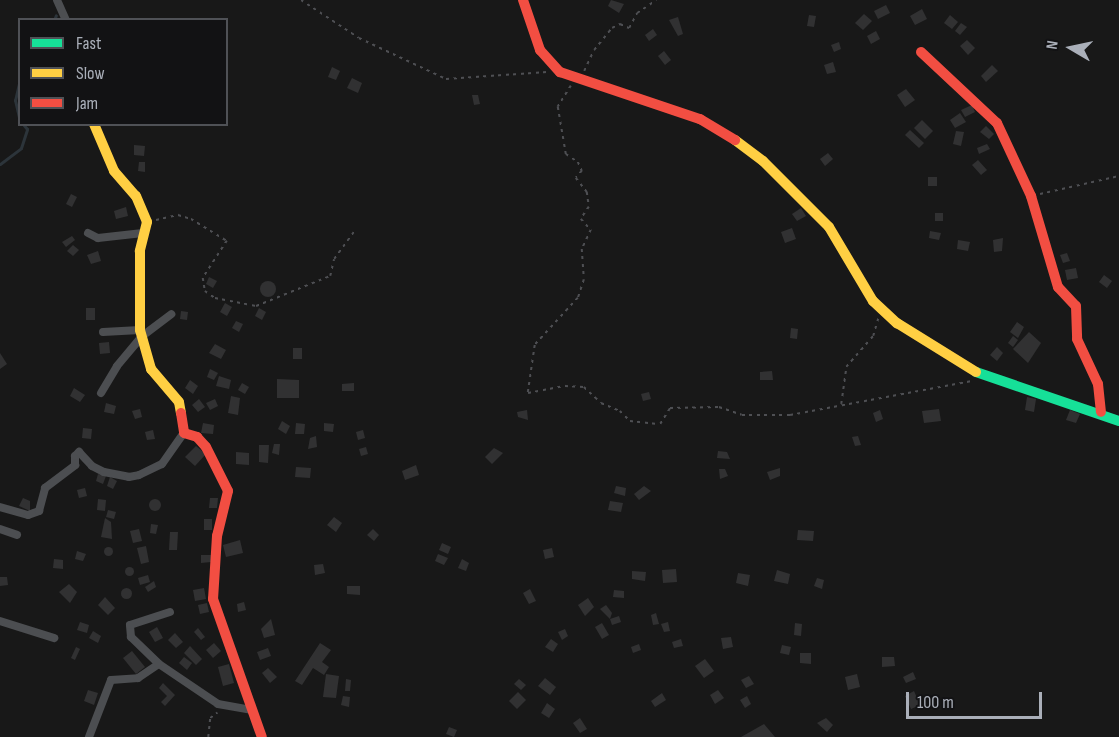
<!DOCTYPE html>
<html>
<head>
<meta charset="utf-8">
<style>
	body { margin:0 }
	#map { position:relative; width:1119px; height:737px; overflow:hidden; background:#181818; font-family:"Sofia Sans Condensed",sans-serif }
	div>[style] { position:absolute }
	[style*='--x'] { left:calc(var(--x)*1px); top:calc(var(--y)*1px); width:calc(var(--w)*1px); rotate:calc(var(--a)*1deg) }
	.stream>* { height:3px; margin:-1.5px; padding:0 1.5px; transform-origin:1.5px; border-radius:1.5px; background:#2c343a }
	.building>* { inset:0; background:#313132 }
	.round { border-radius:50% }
	.path>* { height:1.5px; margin-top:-0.75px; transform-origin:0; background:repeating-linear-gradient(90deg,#4e4f53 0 3px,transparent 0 7.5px) }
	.street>* { height:8px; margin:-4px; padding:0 4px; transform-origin:4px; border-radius:4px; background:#4c4e51 }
	.fast>* { height:10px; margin:-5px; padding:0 5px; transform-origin:5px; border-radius:5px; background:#16e098 }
	.slow>* { height:10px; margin:-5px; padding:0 5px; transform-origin:5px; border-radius:5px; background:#ffcf43 }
	.jam>* { height:10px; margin:-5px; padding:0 5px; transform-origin:5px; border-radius:5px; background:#f24e42 }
	span { translate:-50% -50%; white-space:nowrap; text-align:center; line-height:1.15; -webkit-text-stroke:4.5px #121214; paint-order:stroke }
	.legend { position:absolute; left:18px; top:18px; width:210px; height:108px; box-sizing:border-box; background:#121214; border:2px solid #4f5156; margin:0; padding:8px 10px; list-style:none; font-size:18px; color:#aaafb9 }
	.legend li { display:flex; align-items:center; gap:12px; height:30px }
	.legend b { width:30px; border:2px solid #4f5156 }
	.north { position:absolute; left:1041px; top:18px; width:60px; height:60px; -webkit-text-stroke:4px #121214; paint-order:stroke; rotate:279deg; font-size:16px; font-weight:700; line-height:24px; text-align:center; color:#aaafb9 }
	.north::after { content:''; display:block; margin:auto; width:21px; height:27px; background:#aaafb9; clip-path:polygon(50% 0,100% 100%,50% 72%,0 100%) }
	.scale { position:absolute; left:906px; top:692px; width:136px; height:27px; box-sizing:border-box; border:3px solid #aaafb9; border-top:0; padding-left:8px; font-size:18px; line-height:21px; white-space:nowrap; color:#aaafb9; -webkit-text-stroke:4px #121214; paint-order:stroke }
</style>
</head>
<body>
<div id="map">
	<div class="stream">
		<i style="--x:54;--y:20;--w:5;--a:-68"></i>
		<i style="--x:20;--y:79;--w:22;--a:103"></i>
		<i style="--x:15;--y:100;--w:22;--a:77"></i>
		<i style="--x:0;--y:164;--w:26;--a:-37"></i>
		<i style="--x:21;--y:148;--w:20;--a:-72"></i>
		<i style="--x:27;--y:129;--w:6;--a:-129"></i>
	</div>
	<div class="building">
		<i style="clip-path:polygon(611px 0,624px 4px,619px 13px,608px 6px)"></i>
		<i style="clip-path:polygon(886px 5px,890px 13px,878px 19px,874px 11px)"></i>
		<i style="clip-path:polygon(922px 9px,927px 19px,915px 25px,910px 16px)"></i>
		<i style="clip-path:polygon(864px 14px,872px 21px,863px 30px,855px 23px)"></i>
		<i style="clip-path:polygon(809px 15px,816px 16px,814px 27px,807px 26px)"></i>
		<i style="clip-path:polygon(950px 15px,958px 22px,952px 29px,944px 23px)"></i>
		<i style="clip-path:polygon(678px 17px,683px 34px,678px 36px,669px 20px)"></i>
		<i style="clip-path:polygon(961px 23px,967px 27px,960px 35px,955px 31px)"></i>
		<i style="clip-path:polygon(653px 29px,657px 35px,649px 41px,645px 35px)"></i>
		<i style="clip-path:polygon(876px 31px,880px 39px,871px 44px,867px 36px)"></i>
		<i style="clip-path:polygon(967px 40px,975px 48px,968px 55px,960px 46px)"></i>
		<i style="clip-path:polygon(839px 42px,841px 49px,834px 52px,831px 45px)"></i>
		<i style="clip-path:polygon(664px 51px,671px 60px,665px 65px,658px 56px)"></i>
		<i style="clip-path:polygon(833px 62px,836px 72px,827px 74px,824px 65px)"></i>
		<i style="clip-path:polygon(992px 65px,998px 71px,986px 82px,981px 76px)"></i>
		<i style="clip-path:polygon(332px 67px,340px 71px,336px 80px,328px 77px)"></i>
		<i style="clip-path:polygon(352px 78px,362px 83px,358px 93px,347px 88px)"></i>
		<i style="clip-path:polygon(906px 89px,915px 100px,905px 107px,897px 95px)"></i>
		<i style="clip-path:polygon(472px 95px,478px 95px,480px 104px,474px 105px)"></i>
		<i style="clip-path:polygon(972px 105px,975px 112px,965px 117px,961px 110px)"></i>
		<i style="clip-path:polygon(960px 113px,966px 122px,955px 128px,950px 120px)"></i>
		<i style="clip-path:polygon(922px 120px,933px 131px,925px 139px,914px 128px)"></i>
		<i style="clip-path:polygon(986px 126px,994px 134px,989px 139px,980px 132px)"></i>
		<i style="clip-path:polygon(910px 130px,924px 143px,919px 148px,905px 135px)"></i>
		<i style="clip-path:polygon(956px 131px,964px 132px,961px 146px,953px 144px)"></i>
		<i style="clip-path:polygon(987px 144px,990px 149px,979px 154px,977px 148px)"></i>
		<i style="clip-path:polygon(134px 145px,145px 146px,144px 156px,134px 155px)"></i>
		<i style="clip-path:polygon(828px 153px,833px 159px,825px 166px,820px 159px)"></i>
		<i style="clip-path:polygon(978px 160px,987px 170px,981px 175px,972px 165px)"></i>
		<i style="clip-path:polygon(139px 162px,145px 162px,145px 172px,138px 171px)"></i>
		<i style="clip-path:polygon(928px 177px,937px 177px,937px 186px,928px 186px)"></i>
		<i style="clip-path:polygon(71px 194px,77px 197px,72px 207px,66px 204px)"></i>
		<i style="clip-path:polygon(126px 207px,128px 216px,116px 219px,114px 211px)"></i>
		<i style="clip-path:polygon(801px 208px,806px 216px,797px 221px,792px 214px)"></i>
		<i style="clip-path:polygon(935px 213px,943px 213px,943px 221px,935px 221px)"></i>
		<i style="clip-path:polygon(792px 228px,796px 239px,785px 243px,781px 232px)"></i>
		<i style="clip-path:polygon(930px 231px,941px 233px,939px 240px,929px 238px)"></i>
		<i style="clip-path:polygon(72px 236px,75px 240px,66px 247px,62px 242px)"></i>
		<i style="clip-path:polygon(1003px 238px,1002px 251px,994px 252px,993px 240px)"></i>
		<i style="clip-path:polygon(958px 240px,970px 242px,968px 251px,957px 249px)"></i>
		<i style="clip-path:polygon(73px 245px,79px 250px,73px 256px,67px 251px)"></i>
		<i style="clip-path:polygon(98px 251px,101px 261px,91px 264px,87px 255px)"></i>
		<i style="clip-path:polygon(1067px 253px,1070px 261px,1063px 263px,1060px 255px)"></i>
		<i style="clip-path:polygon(1076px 268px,1078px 278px,1067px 280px,1065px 270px)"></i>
		<i style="clip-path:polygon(1104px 275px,1112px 281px,1107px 288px,1099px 282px)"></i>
		<i style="clip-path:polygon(209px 277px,217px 281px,213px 288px,206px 284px)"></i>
		<i class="round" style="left:260px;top:281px;width:16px;height:16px"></i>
		<i style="clip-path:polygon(225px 303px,232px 307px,227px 316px,220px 312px)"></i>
		<i style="clip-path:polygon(86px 308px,95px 308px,95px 320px,86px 320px)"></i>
		<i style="clip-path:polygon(259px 308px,266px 312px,262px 320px,255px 316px)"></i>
		<i style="clip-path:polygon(181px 311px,188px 312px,187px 320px,180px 319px)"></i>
		<i style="clip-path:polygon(236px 321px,243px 324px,239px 332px,232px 328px)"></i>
		<i style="clip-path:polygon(1017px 322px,1024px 327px,1018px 338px,1010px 332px)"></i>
		<i style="clip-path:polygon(791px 328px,798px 329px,797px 339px,790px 338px)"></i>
		<i style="clip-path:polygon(1029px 332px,1041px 343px,1028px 363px,1013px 349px)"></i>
		<i style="clip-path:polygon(1013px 336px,1018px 340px,1013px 347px,1008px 343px)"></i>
		<i style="clip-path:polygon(109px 342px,110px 353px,100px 354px,99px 343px)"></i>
		<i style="clip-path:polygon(215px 344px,226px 350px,221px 359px,209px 353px)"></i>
		<i style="clip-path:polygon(997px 347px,1003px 353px,997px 361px,990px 355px)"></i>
		<i style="clip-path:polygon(293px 348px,302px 348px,302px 359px,293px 359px)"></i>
		<i style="clip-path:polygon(0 353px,7px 364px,0 369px)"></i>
		<i style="clip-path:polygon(210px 369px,218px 373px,214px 380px,207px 377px)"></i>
		<i style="clip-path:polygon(772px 371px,773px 380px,760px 380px,760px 372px)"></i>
		<i style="clip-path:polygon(219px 376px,231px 380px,229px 389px,216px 386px)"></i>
		<i style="clip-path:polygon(277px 379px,299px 380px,299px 398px,277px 398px)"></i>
		<i style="clip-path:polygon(190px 380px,198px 386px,193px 394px,185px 388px)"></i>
		<i style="clip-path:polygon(242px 383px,249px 387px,245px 394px,238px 390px)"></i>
		<i style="clip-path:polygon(354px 383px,354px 391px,342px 391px,342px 384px)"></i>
		<i style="clip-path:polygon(74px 388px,85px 395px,80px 402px,70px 396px)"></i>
		<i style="clip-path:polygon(649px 392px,651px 399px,643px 401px,641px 394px)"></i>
		<i style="clip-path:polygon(231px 396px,240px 398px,238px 415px,228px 413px)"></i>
		<i style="clip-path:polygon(1027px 397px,1036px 399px,1034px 412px,1025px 410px)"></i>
		<i style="clip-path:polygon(199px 399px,205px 407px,198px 412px,192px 405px)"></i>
		<i style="clip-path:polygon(215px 399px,218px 406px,210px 410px,206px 403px)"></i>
		<i style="clip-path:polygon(106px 403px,116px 406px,114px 414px,104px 412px)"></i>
		<i style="clip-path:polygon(140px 409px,142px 417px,135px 419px,132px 411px)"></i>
		<i style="clip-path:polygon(939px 409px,941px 421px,924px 423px,922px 411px)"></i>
		<i style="clip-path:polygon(527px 410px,528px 420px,518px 417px,517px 412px)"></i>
		<i style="clip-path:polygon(880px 410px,883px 419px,876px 422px,873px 413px)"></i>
		<i style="clip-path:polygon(1070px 410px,1080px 414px,1076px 423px,1066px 420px)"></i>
		<i style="clip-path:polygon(282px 421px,290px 426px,286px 434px,278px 429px)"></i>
		<i style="clip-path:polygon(203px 423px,214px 425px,213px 434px,201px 433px)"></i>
		<i style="clip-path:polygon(296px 423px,305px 424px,304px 434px,295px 434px)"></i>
		<i style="clip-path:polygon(324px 423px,334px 424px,333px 432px,324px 431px)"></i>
		<i style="clip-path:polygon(83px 428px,92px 429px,91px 439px,82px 438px)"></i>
		<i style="clip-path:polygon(153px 430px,155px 439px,147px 440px,145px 432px)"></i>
		<i style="clip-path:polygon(363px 430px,365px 438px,358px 440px,356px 432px)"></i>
		<i style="clip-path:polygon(316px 436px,317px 447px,308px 449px,310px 438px)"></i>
		<i style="clip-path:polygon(858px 436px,861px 445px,855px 446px,852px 437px)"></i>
		<i style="clip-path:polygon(274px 444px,280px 444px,279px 455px,272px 453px)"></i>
		<i style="clip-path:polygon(259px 445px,269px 445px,268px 463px,259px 462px)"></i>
		<i style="clip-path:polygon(196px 446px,206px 454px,195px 466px,185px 457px)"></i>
		<i style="clip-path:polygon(366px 447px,368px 454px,361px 456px,359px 449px)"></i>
		<i style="clip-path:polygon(494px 448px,503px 453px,492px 464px,485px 457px)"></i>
		<i style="clip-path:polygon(718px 451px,727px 452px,730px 459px,717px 458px)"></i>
		<i style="clip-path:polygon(236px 452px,249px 453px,249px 465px,236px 464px)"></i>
		<i style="clip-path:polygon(416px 465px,419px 475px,405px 480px,402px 471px)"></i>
		<i style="clip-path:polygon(296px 467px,311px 468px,310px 478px,295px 477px)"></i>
		<i style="clip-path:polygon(780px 468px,780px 476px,770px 480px,767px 472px)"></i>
		<i style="clip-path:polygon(719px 469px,725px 469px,728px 476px,720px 479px)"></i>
		<i style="clip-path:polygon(98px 474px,106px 476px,103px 484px,96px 481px)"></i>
		<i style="clip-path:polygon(110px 477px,117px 481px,113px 489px,107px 486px)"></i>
		<i style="clip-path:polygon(616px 486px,626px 488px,625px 496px,614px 493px)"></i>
		<i style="clip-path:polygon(644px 486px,651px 491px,639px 500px,634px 494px)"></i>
		<i style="clip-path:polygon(85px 488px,87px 496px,79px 498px,77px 490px)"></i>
		<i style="clip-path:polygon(23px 498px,30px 501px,30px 511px,19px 506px)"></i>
		<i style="clip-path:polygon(210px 498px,218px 498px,217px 508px,209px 508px)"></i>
		<i class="round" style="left:149px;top:499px;width:12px;height:12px"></i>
		<i style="clip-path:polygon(98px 499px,106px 500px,105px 511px,97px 510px)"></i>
		<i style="clip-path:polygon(610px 501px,623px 503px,621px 512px,608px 510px)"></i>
		<i style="clip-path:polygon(108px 510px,116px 512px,114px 519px,106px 517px)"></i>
		<i style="clip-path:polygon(334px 517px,342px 523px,336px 532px,327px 525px)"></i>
		<i style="clip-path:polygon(105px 518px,111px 522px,112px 539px,101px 537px)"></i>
		<i style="clip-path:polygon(204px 519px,212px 519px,212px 530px,204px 530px)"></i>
		<i style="clip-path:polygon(151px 524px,158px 525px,156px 534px,150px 533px)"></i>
		<i style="clip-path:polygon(139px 529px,142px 541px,133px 543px,130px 531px)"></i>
		<i style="clip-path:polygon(373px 529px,379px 535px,374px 541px,367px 535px)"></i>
		<i style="clip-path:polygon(798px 530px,814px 531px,813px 541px,797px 540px)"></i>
		<i style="clip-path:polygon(170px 532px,178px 532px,177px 550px,169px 550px)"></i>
		<i style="clip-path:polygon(240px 540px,243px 553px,226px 557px,223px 545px)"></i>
		<i style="clip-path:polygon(442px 543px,451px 547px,448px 554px,439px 550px)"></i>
		<i style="clip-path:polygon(146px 546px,149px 562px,141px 564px,137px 548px)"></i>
		<i class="round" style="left:103.5px;top:546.5px;width:9px;height:9px"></i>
		<i style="clip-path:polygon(552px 548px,554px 557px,545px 559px,543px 550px)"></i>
		<i style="clip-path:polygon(77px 551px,86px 554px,83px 561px,75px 559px)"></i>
		<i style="clip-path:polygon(438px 554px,448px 558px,444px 565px,435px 561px)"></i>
		<i style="clip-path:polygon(201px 555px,211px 555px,211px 562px,201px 563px)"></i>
		<i style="clip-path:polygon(54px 559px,63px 560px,63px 569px,53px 568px)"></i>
		<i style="clip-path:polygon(462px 559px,469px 563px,466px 571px,458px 568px)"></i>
		<i style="clip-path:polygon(323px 564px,325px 573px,315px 575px,314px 565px)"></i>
		<i class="round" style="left:124.5px;top:566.5px;width:9px;height:9px"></i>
		<i style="clip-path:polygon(676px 569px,677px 582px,663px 583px,662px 570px)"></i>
		<i style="clip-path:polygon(777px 570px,790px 574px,788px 584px,774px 581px)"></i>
		<i style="clip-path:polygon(632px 571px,646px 572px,645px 581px,632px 579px)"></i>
		<i style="clip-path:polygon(738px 573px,750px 575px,748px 586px,736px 583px)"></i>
		<i style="clip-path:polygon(148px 575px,150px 582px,140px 585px,138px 578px)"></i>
		<i style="clip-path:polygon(0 577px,7px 577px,8px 585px,0 586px)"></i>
		<i style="clip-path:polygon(817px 578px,824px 580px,822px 589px,814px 586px)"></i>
		<i style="clip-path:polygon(154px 581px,156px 587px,148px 592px,145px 587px)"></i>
		<i style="clip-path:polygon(69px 584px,77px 592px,70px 603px,59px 592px)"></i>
		<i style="clip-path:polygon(347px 586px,360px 586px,360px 595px,347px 594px)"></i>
		<i class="round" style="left:120.5px;top:587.5px;width:11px;height:11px"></i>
		<i style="clip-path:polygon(204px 588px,206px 599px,195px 601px,193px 590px)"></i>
		<i style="clip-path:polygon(530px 589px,536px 601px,529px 604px,523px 593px)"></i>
		<i style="clip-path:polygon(614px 590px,624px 591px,624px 598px,613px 597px)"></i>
		<i style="clip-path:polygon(105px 597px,115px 608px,108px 615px,98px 605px)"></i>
		<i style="clip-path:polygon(588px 598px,594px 607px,585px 616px,578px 605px)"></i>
		<i style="clip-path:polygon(244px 602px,246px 610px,238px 612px,237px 604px)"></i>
		<i style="clip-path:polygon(207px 603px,209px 612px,200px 614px,198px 605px)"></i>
		<i style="clip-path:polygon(606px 605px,612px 613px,610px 619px,600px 609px)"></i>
		<i style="clip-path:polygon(656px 613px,659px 624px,653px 625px,651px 615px)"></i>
		<i style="clip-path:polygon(619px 616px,621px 622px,612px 625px,610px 619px)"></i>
		<i style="clip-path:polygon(271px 619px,275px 635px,264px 638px,261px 629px)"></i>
		<i style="clip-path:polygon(80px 622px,89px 625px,87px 633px,77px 630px)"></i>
		<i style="clip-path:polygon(668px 622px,670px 631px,664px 632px,661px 624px)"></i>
		<i style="clip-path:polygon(602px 623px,609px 635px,602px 639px,595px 627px)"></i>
		<i style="clip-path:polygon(795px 623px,802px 624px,801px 636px,794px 635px)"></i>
		<i style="clip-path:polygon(157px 627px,163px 638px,155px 642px,149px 632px)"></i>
		<i style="clip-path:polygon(198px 628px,205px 637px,201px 640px,194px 632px)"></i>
		<i style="clip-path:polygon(565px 629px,568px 636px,562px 640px,558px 632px)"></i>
		<i style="clip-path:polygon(93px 631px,101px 636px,98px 643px,89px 638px)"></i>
		<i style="clip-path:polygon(175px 633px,183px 642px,176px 648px,168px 640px)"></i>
		<i style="clip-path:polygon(731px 637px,733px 647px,723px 649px,721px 638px)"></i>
		<i style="clip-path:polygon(551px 639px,558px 644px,553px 652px,545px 647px)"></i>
		<i style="clip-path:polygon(681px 639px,683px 646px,674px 648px,672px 642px)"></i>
		<i style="clip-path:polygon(214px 643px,221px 651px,213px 658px,206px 650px)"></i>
		<i style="clip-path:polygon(320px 643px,331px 650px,322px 662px,329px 667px,324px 675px,313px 668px,302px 685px,295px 681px)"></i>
		<i style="clip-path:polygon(639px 644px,641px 650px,633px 653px,631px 647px)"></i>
		<i style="clip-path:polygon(782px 645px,791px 647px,789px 655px,780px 653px)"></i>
		<i style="clip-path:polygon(190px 646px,202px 659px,196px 665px,184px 653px)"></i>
		<i style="clip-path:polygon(76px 647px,80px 649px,75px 660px,71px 658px)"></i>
		<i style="clip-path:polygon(268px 648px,271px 656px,260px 660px,257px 652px)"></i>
		<i style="clip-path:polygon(132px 651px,145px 667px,136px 674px,123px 658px)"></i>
		<i style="clip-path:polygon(800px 653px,811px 653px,811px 664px,800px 663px)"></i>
		<i style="clip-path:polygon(184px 657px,192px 663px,187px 670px,179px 663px)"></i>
		<i style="clip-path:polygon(882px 657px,894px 657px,895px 666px,882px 667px)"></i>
		<i style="clip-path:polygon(705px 659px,714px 671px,704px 678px,695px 666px)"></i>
		<i style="clip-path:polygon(229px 664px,234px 683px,223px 686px,218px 667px)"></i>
		<i style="clip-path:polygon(268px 668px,277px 677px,270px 683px,262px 673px)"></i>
		<i style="clip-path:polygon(913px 672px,916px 679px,906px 683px,903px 677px)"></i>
		<i style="clip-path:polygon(326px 674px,339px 676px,336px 698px,323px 697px)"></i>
		<i style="clip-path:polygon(857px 674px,860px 687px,848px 690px,845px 677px)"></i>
		<i style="clip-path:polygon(749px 676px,754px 684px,746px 688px,741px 680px)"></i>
		<i style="clip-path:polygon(545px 678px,556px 687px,550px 695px,538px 686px)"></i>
		<i style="clip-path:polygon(346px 679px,351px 680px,350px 691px,345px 691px)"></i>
		<i style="clip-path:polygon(519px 679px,526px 685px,521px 690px,514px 684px)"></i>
		<i style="clip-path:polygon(163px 683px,175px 695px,165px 706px,161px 702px,167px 696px,159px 688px)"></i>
		<i style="clip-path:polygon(88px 690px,98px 693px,94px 705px,84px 701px)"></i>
		<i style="clip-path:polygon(718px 690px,724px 698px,715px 704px,710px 695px)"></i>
		<i style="clip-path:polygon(914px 691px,920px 705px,911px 709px,905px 696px)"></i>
		<i style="clip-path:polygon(518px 692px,526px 700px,517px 709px,509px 701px)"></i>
		<i style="clip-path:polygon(662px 693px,666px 700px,655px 707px,651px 701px)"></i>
		<i style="clip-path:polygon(343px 696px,350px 697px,349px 707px,341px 705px)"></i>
		<i style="clip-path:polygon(747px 696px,751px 704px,745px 708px,740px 700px)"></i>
		<i style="clip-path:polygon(547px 703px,555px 709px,549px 718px,541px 713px)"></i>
		<i style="clip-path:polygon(580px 718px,587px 729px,580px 733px,573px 723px)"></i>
		<i style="clip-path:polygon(826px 718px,833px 725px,827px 732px,817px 723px)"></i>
		<i style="clip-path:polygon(764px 724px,775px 737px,741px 737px)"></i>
		<i style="clip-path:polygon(449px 727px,457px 730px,454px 737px,446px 734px)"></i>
	</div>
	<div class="path">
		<i style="--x:301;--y:0;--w:69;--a:33.2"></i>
		<i style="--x:359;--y:38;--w:96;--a:25.2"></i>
		<i style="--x:446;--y:79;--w:101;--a:-4"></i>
		<i style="--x:584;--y:71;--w:23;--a:-65"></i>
		<i style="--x:594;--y:50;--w:28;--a:-51"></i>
		<i style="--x:612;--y:28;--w:9;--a:-27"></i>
		<i style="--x:620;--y:24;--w:10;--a:24"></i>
		<i style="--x:629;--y:28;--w:17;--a:-62"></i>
		<i style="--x:637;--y:13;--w:23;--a:-34"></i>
		<i style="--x:571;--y:86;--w:25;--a:122"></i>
		<i style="--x:558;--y:107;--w:48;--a:80.3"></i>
		<i style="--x:566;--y:154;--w:14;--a:34"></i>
		<i style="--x:578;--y:162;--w:10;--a:66"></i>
		<i style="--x:582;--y:171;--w:9;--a:131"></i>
		<i style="--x:576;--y:178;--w:18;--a:52"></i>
		<i style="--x:587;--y:192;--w:15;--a:82"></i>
		<i style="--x:589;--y:207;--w:14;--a:124"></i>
		<i style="--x:581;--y:219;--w:15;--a:48"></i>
		<i style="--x:591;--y:230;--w:21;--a:115"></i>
		<i style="--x:582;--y:249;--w:31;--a:86"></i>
		<i style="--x:584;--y:280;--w:19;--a:108"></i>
		<i style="--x:578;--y:298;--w:64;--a:132.5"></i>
		<i style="--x:535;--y:345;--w:49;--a:98.3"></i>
		<i style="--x:528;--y:393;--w:38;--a:-11"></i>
		<i style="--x:565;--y:386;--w:19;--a:3"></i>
		<i style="--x:584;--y:387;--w:23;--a:43"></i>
		<i style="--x:601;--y:403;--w:21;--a:23"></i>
		<i style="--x:620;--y:411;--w:14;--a:45"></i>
		<i style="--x:630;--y:421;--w:30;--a:6"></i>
		<i style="--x:660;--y:424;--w:19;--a:-58"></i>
		<i style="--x:670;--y:408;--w:49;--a:-1.2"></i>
		<i style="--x:719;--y:407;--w:24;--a:19"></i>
		<i style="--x:742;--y:415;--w:48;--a:0"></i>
		<i style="--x:790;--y:415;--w:185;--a:-10.6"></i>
		<i style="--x:1040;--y:194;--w:81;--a:-12.8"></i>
		<i style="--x:156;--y:220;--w:23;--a:-13"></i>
		<i style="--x:178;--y:215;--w:14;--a:17"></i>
		<i style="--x:191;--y:219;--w:42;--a:31.4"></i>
		<i style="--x:227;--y:241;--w:44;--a:123"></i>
		<i style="--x:203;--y:278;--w:13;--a:81"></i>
		<i style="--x:205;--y:291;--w:12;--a:35"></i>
		<i style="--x:215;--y:298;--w:42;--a:11"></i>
		<i style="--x:256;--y:306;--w:80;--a:-22.1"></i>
		<i style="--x:330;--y:276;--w:17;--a:-77"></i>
		<i style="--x:334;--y:259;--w:37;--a:-54"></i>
		<i style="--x:841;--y:404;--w:37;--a:-82"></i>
		<i style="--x:846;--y:367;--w:41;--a:-48.9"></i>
		<i style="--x:873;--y:336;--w:18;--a:-74"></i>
		<i style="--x:208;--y:737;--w:19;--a:-84"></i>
		<i style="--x:210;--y:718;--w:9;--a:-36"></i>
	</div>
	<div class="street">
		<i style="--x:57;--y:0;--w:22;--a:66"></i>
		<i style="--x:88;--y:233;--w:11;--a:27"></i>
		<i style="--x:98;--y:238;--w:45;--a:-6.3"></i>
		<i style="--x:103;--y:332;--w:37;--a:-3"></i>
		<i style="--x:101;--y:393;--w:31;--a:-59"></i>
		<i style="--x:117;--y:366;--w:38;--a:-50"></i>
		<i style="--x:141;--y:337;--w:38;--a:-37"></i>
		<i style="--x:0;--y:507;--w:29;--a:16"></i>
		<i style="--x:28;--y:515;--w:12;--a:-20"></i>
		<i style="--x:39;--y:511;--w:24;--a:-75"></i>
		<i style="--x:45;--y:488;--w:38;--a:-37"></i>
		<i style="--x:75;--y:465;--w:9;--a:-90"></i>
		<i style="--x:75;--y:456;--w:6;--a:-45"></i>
		<i style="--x:79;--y:452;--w:19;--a:47"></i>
		<i style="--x:92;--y:466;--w:13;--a:27"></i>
		<i style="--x:104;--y:472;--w:25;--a:11"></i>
		<i style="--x:129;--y:477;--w:10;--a:-11"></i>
		<i style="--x:139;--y:475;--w:25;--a:-26"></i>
		<i style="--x:162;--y:464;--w:38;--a:-55"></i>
		<i style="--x:0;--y:529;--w:18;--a:19"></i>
		<i style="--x:0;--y:621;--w:57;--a:17.5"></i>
		<i style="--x:159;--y:664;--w:71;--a:34.1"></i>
		<i style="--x:218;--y:704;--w:35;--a:10"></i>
		<i style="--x:89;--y:737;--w:61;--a:-68.9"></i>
		<i style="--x:111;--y:680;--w:27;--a:-4"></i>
		<i style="--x:138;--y:678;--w:25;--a:-34"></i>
		<i style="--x:159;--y:664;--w:39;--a:-136"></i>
		<i style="--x:131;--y:637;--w:12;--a:-95"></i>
		<i style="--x:130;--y:625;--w:42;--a:-18"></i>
	</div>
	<div class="fast">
		<i style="--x:976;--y:372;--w:151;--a:18.9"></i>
	</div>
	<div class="slow">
		<i style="--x:94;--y:124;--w:51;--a:66.9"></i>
		<i style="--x:114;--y:171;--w:33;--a:49"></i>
		<i style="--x:136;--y:196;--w:28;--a:67"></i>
		<i style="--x:147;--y:222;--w:30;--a:104"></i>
		<i style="--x:140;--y:251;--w:79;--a:90"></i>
		<i style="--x:140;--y:330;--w:41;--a:74.2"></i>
		<i style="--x:151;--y:369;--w:43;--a:49.7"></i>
		<i style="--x:179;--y:402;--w:11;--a:80"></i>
		<i style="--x:735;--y:140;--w:35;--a:37"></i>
		<i style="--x:763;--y:161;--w:93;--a:45"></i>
		<i style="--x:829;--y:227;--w:86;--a:59.3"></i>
		<i style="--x:873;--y:301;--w:33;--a:43"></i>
		<i style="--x:897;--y:323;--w:93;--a:31.8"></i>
	</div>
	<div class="jam">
		<i style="--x:523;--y:0;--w:53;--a:71.2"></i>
		<i style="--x:540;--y:50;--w:30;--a:48"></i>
		<i style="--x:560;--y:72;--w:148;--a:18.6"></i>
		<i style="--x:700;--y:119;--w:41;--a:31"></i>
		<i style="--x:921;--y:52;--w:104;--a:43.1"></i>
		<i style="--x:997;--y:123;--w:81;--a:65"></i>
		<i style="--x:1031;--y:196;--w:95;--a:73.5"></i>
		<i style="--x:1058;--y:287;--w:26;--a:47"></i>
		<i style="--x:1076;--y:306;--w:33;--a:88"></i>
		<i style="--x:1077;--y:339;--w:50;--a:65"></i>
		<i style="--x:1098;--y:384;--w:28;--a:84"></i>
		<i style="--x:181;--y:413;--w:20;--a:81"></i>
		<i style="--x:184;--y:433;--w:14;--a:17"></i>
		<i style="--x:197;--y:437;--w:13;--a:48"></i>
		<i style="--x:206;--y:447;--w:49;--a:63.4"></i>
		<i style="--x:228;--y:491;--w:46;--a:103.7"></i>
		<i style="--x:217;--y:536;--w:63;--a:93.6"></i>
		<i style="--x:213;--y:599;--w:146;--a:70.5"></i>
	</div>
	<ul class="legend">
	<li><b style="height:8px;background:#16e098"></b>Fast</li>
	<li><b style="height:8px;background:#ffcf43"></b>Slow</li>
	<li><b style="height:8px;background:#f24e42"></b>Jam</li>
	</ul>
	<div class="north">N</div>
	<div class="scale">100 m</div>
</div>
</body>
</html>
